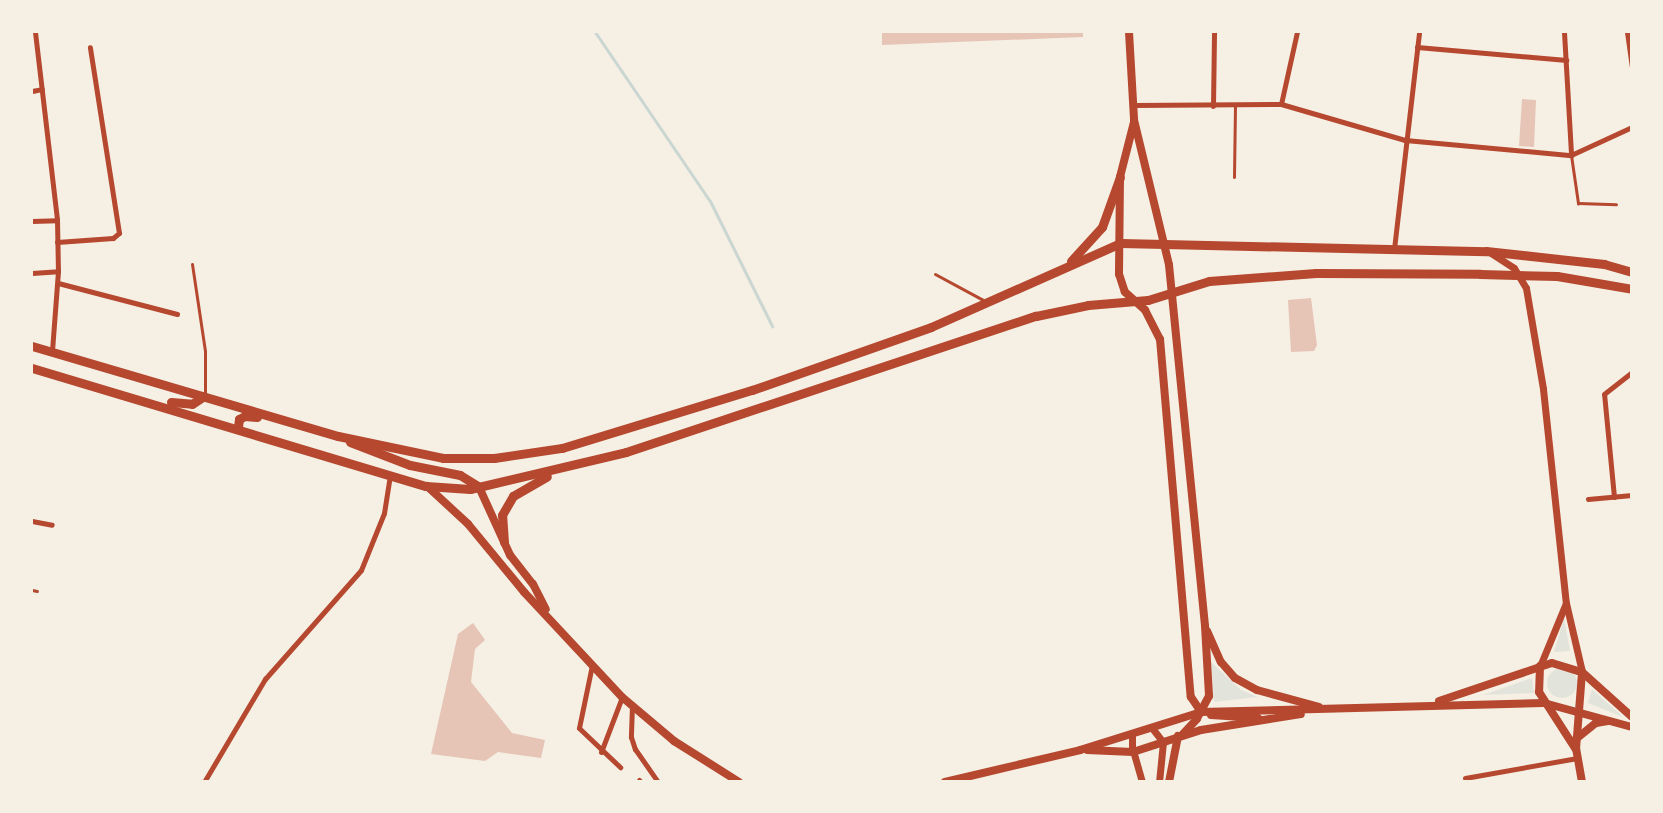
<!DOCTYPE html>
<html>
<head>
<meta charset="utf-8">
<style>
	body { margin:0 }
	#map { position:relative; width:1663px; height:813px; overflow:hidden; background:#f6efe4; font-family:"Varela Round",sans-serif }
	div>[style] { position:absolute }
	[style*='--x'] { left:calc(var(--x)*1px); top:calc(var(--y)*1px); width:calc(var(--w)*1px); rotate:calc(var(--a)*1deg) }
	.green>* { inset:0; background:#e2e4dc }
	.round { border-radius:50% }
	.stream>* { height:3px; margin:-1.5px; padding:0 1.5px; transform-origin:1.5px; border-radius:1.5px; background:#c9d6d2 }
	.building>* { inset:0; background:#e6c5b7 }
	.service>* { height:3px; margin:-1.5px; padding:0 1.5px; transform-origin:1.5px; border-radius:1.5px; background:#b5482f }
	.minor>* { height:5px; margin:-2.5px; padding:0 2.5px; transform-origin:2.5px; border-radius:2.5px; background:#b5482f }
	.tertiary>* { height:7px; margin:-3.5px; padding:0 3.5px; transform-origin:3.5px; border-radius:3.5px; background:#b5482f }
	.secondary>* { height:8px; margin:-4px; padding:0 4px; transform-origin:4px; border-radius:4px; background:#b5482f }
	.primary>* { height:9px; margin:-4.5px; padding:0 4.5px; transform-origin:4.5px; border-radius:4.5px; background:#b5482f }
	span { translate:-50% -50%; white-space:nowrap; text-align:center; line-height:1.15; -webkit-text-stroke:6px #f6efe4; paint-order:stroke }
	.frame { position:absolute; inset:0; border:33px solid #f6efe4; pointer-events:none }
</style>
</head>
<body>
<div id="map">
	<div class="green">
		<i style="clip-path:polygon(1564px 618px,1570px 651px,1554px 652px)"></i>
		<i style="clip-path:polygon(1211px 662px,1241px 690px,1258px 697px,1214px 702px)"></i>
		<i class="round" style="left:1547px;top:668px;width:30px;height:30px"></i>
		<i style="clip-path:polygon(1532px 678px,1534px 693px,1483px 695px)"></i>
		<i style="clip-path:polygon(1592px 689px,1623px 717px,1588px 703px)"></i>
	</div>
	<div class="stream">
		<i style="--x:595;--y:32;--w:204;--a:55.8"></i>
		<i style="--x:710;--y:201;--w:140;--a:63.6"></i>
	</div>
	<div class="building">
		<i style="clip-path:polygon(882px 32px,1083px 32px,1083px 37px,882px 45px)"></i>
		<i style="clip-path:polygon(1522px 99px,1536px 100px,1534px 147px,1519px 146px)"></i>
		<i style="clip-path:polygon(1311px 298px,1317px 345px,1314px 351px,1291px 352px,1288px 300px)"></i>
		<i style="clip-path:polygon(473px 623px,485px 640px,475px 649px,471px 682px,512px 733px,545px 740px,541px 758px,498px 752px,485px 761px,431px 754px,458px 634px)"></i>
	</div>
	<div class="service">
		<i style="--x:1571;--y:155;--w:49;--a:81.7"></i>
		<i style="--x:1578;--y:203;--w:38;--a:2"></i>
		<i style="--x:1234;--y:177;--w:72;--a:-89.2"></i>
		<i style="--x:192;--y:264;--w:88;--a:81.5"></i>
		<i style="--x:205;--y:351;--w:43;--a:90"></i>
		<i style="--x:935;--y:274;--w:55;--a:28.4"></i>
		<i style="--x:32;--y:590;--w:5;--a:11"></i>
	</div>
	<div class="minor">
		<i style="--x:35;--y:32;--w:189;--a:83.3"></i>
		<i style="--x:57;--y:220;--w:51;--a:88.9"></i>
		<i style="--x:58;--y:271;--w:79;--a:94.3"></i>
		<i style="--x:1564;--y:32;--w:123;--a:86.7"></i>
		<i style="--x:1627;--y:32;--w:36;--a:82"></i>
		<i style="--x:1417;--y:47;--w:150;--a:5"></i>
		<i style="--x:32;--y:91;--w:10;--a:-11"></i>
		<i style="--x:1281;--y:104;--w:74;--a:-77.5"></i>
		<i style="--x:1134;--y:105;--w:147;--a:-0.4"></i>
		<i style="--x:1281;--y:104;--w:129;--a:16.2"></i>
		<i style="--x:1405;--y:140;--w:167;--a:5.2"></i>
		<i style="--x:1571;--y:155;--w:67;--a:-24.7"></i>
		<i style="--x:1213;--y:106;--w:74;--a:-89.2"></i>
		<i style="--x:32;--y:221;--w:25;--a:-2"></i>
		<i style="--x:57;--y:242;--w:56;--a:-4.1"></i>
		<i style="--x:113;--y:238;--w:8;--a:-40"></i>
		<i style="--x:119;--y:233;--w:188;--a:-98.9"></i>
		<i style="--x:1394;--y:249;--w:218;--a:-83.4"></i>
		<i style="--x:32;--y:273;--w:26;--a:-4"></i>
		<i style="--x:58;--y:283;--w:123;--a:14.6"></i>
		<i style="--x:1614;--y:497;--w:103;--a:-95.5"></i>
		<i style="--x:1604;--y:394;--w:36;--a:-38"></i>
		<i style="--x:1588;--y:499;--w:44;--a:-5.2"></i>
		<i style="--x:32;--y:521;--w:20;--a:11"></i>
		<i style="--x:592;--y:665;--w:64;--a:101.7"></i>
		<i style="--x:579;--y:728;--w:57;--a:43.6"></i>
		<i style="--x:632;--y:705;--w:32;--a:92"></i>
		<i style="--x:631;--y:737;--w:13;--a:72"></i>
		<i style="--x:635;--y:749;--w:40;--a:55.1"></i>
		<i style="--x:601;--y:752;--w:59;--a:-69.1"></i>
		<i style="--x:1465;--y:778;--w:114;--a:-10.1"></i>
		<i style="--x:639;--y:780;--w:3;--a:45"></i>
		<i style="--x:204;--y:782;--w:120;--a:-59.4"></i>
		<i style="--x:265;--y:679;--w:145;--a:-48.6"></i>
		<i style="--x:361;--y:570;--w:61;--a:-68"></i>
		<i style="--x:384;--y:513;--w:38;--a:-81"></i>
	</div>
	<div class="tertiary">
		<i style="--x:1491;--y:253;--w:27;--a:33"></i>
		<i style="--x:1514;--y:268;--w:23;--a:59"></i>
		<i style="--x:1526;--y:288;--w:102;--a:80.4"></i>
		<i style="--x:1543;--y:389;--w:215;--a:83.9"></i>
		<i style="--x:1566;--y:603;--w:71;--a:76.9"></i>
		<i style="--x:1540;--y:666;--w:68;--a:-67.6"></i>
		<i style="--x:1152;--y:728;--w:18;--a:52"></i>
		<i style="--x:1163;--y:742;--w:40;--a:95.7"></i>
		<i style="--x:1132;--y:734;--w:13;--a:90"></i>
		<i style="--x:1132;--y:747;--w:36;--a:74"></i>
	</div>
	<div class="secondary">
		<i style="--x:1129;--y:32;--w:88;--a:86.7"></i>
		<i style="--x:1134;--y:120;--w:149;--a:76.4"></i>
		<i style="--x:1169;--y:265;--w:363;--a:84.3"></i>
		<i style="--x:1205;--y:626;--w:70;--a:86.7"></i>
		<i style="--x:1209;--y:696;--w:26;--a:118"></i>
		<i style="--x:1197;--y:719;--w:22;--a:133"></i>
		<i style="--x:1134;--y:122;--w:57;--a:104.3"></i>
		<i style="--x:1120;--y:177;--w:97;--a:90.6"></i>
		<i style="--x:1119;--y:274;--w:19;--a:72"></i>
		<i style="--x:1125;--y:292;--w:27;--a:42"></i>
		<i style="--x:1145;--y:310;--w:33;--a:63"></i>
		<i style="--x:1160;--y:339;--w:359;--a:85.1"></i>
		<i style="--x:1191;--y:697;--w:18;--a:56"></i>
		<i style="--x:427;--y:486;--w:56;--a:42.8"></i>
		<i style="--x:468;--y:524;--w:88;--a:50.5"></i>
		<i style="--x:524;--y:592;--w:144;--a:47"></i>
		<i style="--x:622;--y:697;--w:68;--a:40.2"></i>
		<i style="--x:674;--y:741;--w:77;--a:32.2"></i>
		<i style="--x:479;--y:487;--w:75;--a:65.5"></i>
		<i style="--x:510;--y:555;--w:37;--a:52"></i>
		<i style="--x:533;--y:584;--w:28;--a:63"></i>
		<i style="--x:1207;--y:631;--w:34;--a:66"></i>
		<i style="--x:1221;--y:662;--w:21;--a:49"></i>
		<i style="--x:1235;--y:678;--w:25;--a:29"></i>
		<i style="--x:1257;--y:690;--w:64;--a:15.3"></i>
		<i style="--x:1540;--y:666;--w:26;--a:92"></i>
		<i style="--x:1539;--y:692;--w:67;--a:57.3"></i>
		<i style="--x:1439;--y:701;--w:119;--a:-18.6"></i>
		<i style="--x:1552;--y:663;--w:31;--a:17"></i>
		<i style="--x:1582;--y:672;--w:67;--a:42"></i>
		<i style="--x:1211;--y:715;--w:47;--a:3.7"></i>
		<i style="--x:1576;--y:739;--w:26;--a:-39"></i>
		<i style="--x:1596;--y:723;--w:12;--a:-9"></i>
		<i style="--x:1087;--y:750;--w:46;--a:2.5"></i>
		<i style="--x:1133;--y:752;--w:71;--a:-17.9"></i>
		<i style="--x:1201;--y:730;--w:101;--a:-9.1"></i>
		<i style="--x:945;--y:782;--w:139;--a:-13.3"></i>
		<i style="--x:1080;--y:750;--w:127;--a:-17.4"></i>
		<i style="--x:1201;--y:712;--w:343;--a:-1.5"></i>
		<i style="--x:1544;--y:703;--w:91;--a:15.3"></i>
		<i style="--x:1169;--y:782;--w:47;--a:-78.9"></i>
		<i style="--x:1582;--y:782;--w:34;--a:-100"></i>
		<i style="--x:1576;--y:749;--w:77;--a:-85.5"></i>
	</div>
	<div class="primary">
		<i style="--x:1071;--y:261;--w:46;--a:-47.6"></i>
		<i style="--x:1102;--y:227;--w:53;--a:-70.2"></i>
		<i style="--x:32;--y:346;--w:319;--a:16.4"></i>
		<i style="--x:338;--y:436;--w:107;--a:11.8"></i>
		<i style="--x:443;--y:458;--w:51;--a:0"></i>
		<i style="--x:494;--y:458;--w:69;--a:-8.4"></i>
		<i style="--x:562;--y:448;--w:199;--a:-17"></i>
		<i style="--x:752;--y:390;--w:190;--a:-19.4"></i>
		<i style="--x:931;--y:327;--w:208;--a:-23.9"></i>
		<i style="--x:1121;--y:243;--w:365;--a:1.3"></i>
		<i style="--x:1486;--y:251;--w:119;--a:6.3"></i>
		<i style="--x:1604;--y:264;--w:29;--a:16"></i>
		<i style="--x:32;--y:368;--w:411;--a:16.7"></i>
		<i style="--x:426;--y:486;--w:44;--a:3.9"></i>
		<i style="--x:470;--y:489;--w:160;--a:-13.3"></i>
		<i style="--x:626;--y:452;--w:432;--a:-18.4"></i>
		<i style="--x:1036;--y:316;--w:53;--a:-11.9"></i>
		<i style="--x:1088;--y:305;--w:60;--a:-4.8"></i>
		<i style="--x:1148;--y:300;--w:64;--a:-17.3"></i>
		<i style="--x:1209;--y:281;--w:107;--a:-4.3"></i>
		<i style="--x:1316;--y:273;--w:164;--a:0.3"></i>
		<i style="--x:1480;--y:274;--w:77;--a:1.5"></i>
		<i style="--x:1557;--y:276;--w:76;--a:9.8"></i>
		<i style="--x:171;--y:402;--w:21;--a:5"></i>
		<i style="--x:192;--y:404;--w:14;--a:-34"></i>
		<i style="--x:238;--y:427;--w:8;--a:-83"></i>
		<i style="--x:239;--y:419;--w:7;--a:-27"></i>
		<i style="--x:245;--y:416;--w:12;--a:5"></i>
		<i style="--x:350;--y:442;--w:64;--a:21"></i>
		<i style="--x:410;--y:465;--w:51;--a:11.3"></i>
		<i style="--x:460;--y:475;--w:22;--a:32"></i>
		<i style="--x:504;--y:542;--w:27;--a:-94"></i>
		<i style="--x:502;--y:515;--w:22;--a:-60"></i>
		<i style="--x:513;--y:496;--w:39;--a:-30"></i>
	</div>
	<div class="frame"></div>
</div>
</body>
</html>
